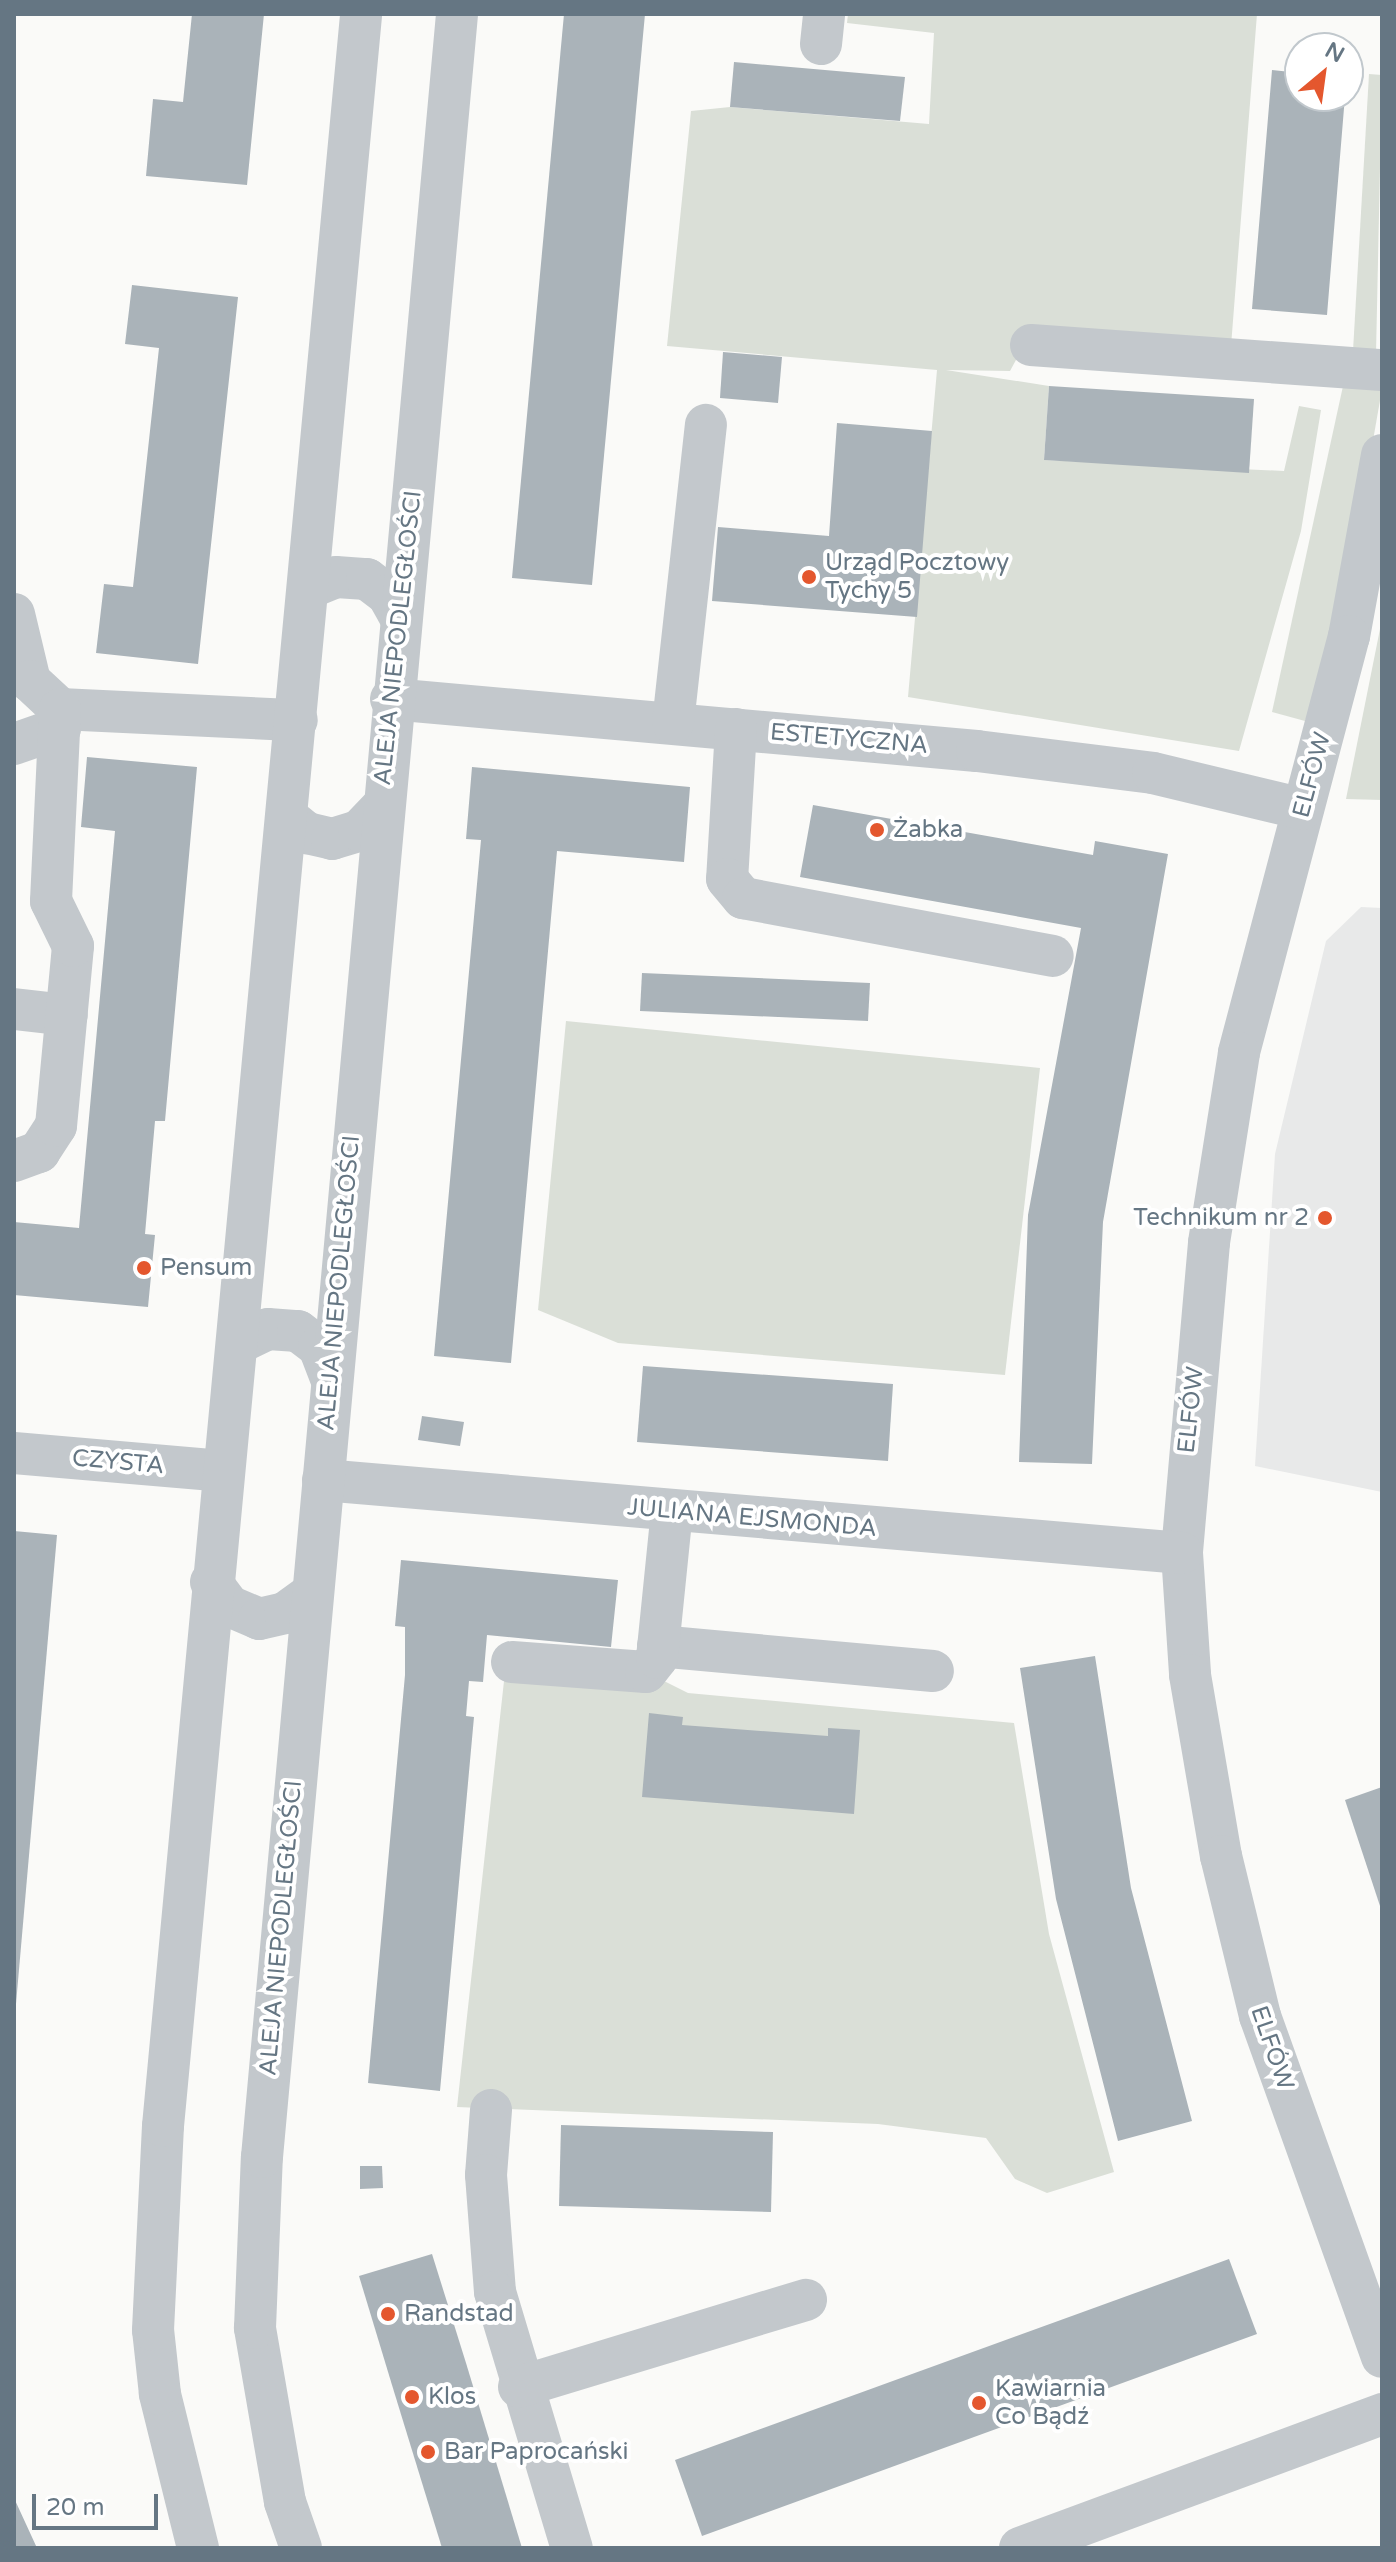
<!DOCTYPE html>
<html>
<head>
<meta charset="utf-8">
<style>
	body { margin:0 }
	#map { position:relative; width:1396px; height:2562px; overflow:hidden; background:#fafaf8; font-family:"Varela Round",sans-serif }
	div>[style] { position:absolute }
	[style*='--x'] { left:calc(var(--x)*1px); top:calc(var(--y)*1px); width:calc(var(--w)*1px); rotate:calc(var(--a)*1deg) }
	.built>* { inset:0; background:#e8e9e9 }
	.green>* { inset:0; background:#dadfd7 }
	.building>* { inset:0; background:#aab3b9 }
	.minor>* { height:42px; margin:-21px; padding:0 21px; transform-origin:21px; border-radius:21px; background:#c3c8cc }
	.dots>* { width:22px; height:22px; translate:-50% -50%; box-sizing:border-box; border:4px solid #fff; border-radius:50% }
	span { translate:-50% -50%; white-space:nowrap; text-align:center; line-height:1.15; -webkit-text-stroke:8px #fff; paint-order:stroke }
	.poi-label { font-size:24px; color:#657683 }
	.left { translate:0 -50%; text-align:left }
	.right { translate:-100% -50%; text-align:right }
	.street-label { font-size:24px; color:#657683 }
	.frame { position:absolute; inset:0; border:16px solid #657683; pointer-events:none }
	.north { position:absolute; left:1284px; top:32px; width:80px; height:80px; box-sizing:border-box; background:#fff; border:2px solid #c1c8cd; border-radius:50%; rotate:29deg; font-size:22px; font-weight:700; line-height:32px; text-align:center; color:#657683 }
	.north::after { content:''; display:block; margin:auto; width:28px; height:36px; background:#e4572e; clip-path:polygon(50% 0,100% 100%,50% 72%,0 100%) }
	.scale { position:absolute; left:32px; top:2494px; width:126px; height:36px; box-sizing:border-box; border:4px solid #657683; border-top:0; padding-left:10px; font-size:24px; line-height:28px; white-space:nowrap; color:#657683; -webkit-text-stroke:6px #fff; paint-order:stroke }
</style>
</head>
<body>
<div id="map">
	<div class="built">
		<i style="clip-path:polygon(1361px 907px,1382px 908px,1382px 1492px,1255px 1466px,1275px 1154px,1326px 941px)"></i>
	</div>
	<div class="green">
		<i style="clip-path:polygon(848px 14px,1257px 14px,1230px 359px,1022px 349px,1010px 371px,946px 370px,1049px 386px,1044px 460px,1284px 471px,1299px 406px,1321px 410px,1301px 531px,1239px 751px,908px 697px,937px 370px,667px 346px,691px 111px,730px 107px,929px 124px,934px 33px,847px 23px)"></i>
		<i style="clip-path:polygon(1369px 74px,1382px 75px,1376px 354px,1353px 351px)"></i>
		<i style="clip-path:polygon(1343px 386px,1382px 389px,1339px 635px,1305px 721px,1272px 712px)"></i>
		<i style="clip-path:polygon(1382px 619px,1382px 800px,1346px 799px)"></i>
		<i style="clip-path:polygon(566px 1021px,1040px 1068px,1005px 1375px,618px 1343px,538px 1310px)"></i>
		<i style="clip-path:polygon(505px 1672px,646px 1672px,688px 1693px,1014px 1723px,1049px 1934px,1114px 2172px,1047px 2193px,1015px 2179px,986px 2138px,878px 2124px,457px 2107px)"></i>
	</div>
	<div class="building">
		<i style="clip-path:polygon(192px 14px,264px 14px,247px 185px,146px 176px,153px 99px,183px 102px)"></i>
		<i style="clip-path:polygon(564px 14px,645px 14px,592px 585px,512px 578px)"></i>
		<i style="clip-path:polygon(734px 62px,905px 77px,900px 121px,730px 107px)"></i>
		<i style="clip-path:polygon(1272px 70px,1300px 73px,1300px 96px,1345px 96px,1327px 315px,1252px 309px)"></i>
		<i style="clip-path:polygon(132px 285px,238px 297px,198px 664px,96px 653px,104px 584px,133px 587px,159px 348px,125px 344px)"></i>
		<i style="clip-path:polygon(723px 352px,782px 357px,778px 403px,720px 398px)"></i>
		<i style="clip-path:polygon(1049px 386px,1254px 399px,1249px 473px,1044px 460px)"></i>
		<i style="clip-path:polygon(837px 423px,932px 431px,917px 617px,712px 601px,718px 527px,829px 536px)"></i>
		<i style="clip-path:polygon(87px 757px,197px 767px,165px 1121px,155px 1121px,145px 1234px,155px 1235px,148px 1307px,14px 1295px,14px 1222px,79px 1228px,115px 831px,81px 827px)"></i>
		<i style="clip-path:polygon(472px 767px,690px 787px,684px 862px,557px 851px,511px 1363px,434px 1356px,481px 840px,466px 839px)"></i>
		<i style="clip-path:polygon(813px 805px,1093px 855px,1095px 841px,1168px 854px,1103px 1222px,1092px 1464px,1019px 1462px,1028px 1215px,1081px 928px,800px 877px)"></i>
		<i style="clip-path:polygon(642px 973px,870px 983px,868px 1021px,640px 1011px)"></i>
		<i style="clip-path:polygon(643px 1366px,893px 1384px,888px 1461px,637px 1442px)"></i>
		<i style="clip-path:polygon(422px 1416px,464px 1422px,460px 1446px,418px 1440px)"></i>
		<i style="clip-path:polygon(14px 1531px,57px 1535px,16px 2004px,14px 2004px)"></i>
		<i style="clip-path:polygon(401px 1560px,618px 1580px,611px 1647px,487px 1635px,483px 1682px,469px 1681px,466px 1716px,474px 1717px,440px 2091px,368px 2083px,405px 1675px,405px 1627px,395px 1626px)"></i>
		<i style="clip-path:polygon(1095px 1656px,1131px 1888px,1192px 2121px,1118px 2141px,1056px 1899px,1020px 1668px)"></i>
		<i style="clip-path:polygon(649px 1713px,683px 1717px,682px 1725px,828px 1736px,828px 1728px,860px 1730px,854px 1814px,642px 1797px)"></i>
		<i style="clip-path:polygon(1382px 1787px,1382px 1909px,1381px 1909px,1345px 1800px)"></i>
		<i style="clip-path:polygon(561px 2125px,773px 2132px,771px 2212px,559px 2206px)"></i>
		<i style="clip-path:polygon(360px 2166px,382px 2166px,383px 2188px,360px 2189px)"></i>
		<i style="clip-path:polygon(432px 2254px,466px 2363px,522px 2548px,442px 2548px,392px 2385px,359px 2276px)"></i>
		<i style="clip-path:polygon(1229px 2259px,1257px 2334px,702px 2536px,675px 2460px)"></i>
		<i style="clip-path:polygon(14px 2459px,14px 2498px,37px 2548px,14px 2548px)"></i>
	</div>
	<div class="minor">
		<i style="--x:821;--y:44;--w:30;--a:-84"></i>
		<i style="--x:1031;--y:345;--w:352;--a:4.1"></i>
		<i style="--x:1382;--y:455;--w:184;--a:100.3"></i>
		<i style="--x:1349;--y:636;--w:431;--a:104.8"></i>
		<i style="--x:1239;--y:1053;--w:192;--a:99"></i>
		<i style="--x:1209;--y:1243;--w:311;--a:95"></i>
		<i style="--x:1182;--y:1553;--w:122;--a:86.2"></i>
		<i style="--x:1190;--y:1675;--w:184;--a:80.3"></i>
		<i style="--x:1221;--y:1856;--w:165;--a:76.3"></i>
		<i style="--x:1260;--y:2016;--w:362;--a:70.3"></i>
		<i style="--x:309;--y:588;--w:29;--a:-22"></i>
		<i style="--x:336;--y:577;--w:31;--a:4"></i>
		<i style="--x:367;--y:579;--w:26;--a:37"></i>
		<i style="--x:388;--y:595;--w:25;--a:61"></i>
		<i style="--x:14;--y:614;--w:69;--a:76.6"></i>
		<i style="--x:30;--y:681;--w:41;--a:43"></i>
		<i style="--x:60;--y:709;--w:237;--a:2.7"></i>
		<i style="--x:391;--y:699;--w:588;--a:5.07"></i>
		<i style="--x:977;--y:751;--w:177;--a:7.1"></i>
		<i style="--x:1153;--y:773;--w:154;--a:13.5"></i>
		<i style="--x:673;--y:723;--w:300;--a:-83.7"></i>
		<i style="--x:736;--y:729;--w:150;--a:93.4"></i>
		<i style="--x:727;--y:879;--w:25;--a:50"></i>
		<i style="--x:743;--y:898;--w:315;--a:10.6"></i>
		<i style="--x:14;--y:744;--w:49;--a:-19.2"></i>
		<i style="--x:287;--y:817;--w:26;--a:39"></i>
		<i style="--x:307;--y:833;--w:26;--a:13"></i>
		<i style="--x:332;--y:839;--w:28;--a:-17"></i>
		<i style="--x:359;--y:831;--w:30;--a:-46"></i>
		<i style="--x:14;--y:1009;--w:53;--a:6.5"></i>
		<i style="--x:14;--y:1161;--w:27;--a:-20"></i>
		<i style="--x:39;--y:1152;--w:31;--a:-57"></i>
		<i style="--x:56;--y:1126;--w:181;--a:-84.6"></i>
		<i style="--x:73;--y:946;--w:50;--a:-116.1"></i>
		<i style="--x:51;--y:901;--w:192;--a:-87.3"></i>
		<i style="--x:237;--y:1344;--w:34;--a:-26"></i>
		<i style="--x:268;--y:1329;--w:30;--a:4"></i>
		<i style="--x:298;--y:1331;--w:26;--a:37"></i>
		<i style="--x:319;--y:1347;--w:33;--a:69"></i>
		<i style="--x:14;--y:1453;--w:209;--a:4.9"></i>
		<i style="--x:323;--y:1480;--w:862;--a:4.86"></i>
		<i style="--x:211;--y:1582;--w:30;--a:53"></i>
		<i style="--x:229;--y:1606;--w:33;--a:23"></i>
		<i style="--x:259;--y:1619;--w:27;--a:-13"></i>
		<i style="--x:285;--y:1613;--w:29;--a:-36"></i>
		<i style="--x:658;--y:1646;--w:276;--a:5.2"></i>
		<i style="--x:512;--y:1662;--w:134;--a:4.3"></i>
		<i style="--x:646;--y:1672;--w:18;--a:-52"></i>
		<i style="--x:657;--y:1658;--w:148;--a:-84.2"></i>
		<i style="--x:491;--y:2110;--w:65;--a:94.4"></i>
		<i style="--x:486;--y:2175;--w:117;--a:85.6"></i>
		<i style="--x:495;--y:2292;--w:267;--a:73.3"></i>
		<i style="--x:519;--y:2387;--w:300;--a:-16.9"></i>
		<i style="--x:198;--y:2548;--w:159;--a:-103.9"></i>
		<i style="--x:160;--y:2394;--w:64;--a:-96.2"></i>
		<i style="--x:153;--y:2330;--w:204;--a:-87.2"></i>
		<i style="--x:163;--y:2126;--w:2121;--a:-84.64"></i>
		<i style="--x:301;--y:2548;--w:49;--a:-109.2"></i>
		<i style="--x:285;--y:2502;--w:177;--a:-99.8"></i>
		<i style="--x:255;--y:2328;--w:171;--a:-87.7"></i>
		<i style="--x:262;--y:2157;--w:2152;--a:-84.8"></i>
		<i style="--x:1020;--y:2548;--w:386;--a:-20.3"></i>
	</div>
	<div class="dots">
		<i style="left:809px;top:577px;background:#e4572e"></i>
		<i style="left:877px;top:830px;background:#e4572e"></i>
		<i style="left:1325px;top:1218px;background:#e4572e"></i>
		<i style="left:144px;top:1268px;background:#e4572e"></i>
		<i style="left:388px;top:2314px;background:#e4572e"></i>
		<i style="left:412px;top:2397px;background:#e4572e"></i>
		<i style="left:979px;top:2403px;background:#e4572e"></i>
		<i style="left:428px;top:2452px;background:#e4572e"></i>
	</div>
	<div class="poi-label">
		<span class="left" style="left:825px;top:577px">Urząd Pocztowy<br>Tychy 5</span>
		<span class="left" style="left:893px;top:830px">Żabka</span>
		<span class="right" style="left:1309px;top:1218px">Technikum nr 2</span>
		<span class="left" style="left:160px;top:1268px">Pensum</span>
		<span class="left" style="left:404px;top:2314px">Randstad</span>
		<span class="left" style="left:995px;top:2403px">Kawiarnia<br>Co Bądź</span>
		<span class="left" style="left:428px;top:2397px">Klos</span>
		<span class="left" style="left:444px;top:2452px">Bar Paprocański</span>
	</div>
	<div class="street-label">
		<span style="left:398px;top:638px;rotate:-84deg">ALEJA NIEPODLEGŁOŚCI</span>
		<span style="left:849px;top:739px;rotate:5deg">ESTETYCZNA</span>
		<span style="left:1312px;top:775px;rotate:-75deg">ELFÓW</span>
		<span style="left:339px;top:1283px;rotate:-85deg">ALEJA NIEPODLEGŁOŚCI</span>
		<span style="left:1191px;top:1410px;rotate:-84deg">ELFÓW</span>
		<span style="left:118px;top:1462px;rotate:5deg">CZYSTA</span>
		<span style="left:752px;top:1518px;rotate:5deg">JULIANA EJSMONDA</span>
		<span style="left:281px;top:1928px;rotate:-85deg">ALEJA NIEPODLEGŁOŚCI</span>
		<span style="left:1272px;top:2048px;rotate:71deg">ELFÓW</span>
	</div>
	<div class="frame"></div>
	<div class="north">N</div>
	<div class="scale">20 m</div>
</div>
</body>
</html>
